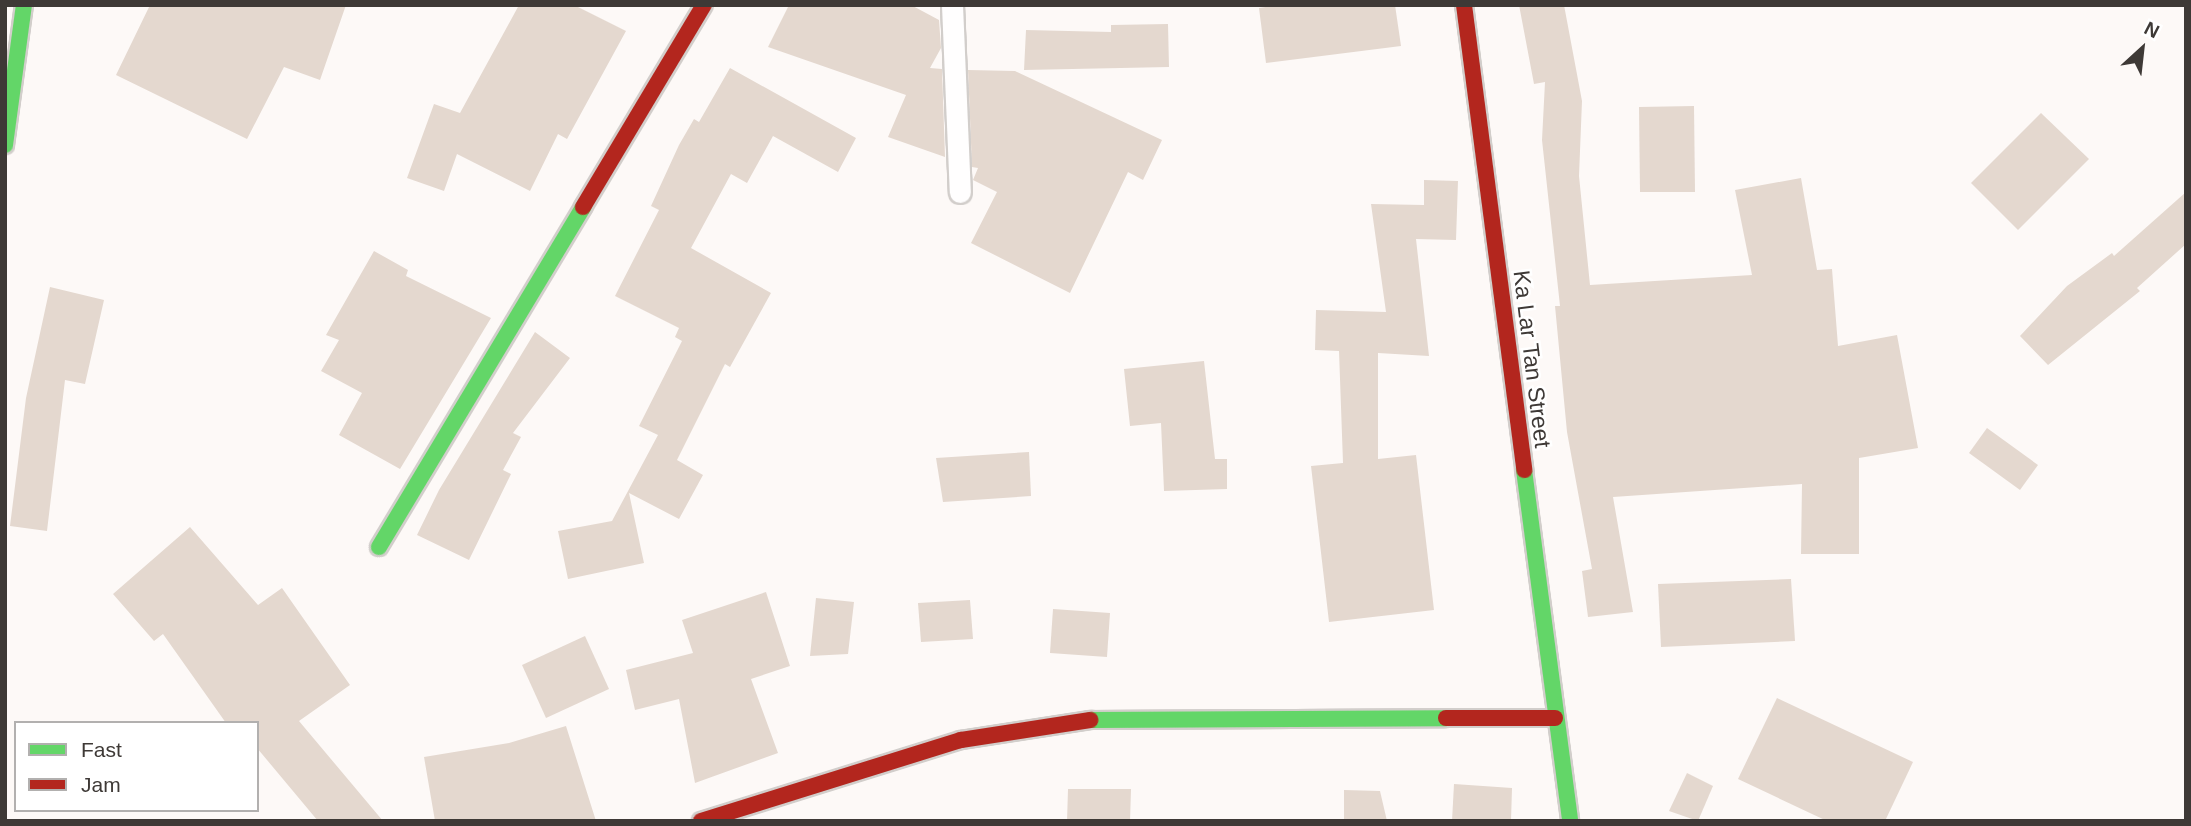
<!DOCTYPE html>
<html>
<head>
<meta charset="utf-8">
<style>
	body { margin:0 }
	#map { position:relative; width:2191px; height:826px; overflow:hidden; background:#fdf9f7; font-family:Helvetica,sans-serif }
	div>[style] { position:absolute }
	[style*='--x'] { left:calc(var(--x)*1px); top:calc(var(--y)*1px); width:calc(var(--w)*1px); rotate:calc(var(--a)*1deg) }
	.building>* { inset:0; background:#e4d8cf }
	.roads { filter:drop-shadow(2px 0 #d2cecb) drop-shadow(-2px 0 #d2cecb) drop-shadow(0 2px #d2cecb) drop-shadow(0 -2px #d2cecb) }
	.lane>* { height:21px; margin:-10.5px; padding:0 10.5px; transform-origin:10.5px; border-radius:10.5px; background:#fffefe }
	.fast>* { height:16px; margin:-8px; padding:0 8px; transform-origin:8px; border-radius:8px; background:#63d668 }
	.jam>* { height:16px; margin:-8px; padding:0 8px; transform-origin:8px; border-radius:8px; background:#b3261e }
	span { translate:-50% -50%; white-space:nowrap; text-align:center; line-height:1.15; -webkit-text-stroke:5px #fff; paint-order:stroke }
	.street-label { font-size:23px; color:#3e3936 }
	.frame { position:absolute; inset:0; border:7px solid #3e3936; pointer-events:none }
	.legend { position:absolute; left:14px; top:721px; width:245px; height:91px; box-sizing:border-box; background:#fff; border:2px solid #b2b0af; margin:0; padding:9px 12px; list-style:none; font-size:21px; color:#3e3936 }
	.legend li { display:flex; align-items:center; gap:14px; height:35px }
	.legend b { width:35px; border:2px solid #b2b0af }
	.north { position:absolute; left:2107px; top:14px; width:70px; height:70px; -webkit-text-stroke:5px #fff; paint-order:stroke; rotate:27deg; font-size:19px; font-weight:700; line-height:28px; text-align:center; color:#3e3936 }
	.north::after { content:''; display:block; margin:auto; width:24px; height:32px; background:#3e3936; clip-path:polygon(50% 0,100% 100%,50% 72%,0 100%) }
</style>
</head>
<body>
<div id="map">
	<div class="building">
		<i style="clip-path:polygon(150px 5px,346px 5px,320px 80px,284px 67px,247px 139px,116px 75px)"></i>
		<i style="clip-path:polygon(519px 5px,574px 5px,626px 31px,567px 139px,558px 134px,530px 191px,457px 154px,444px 191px,407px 178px,434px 104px,460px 113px)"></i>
		<i style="clip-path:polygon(789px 5px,911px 5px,939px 20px,941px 48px,930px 68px,942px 69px,945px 157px,888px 137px,906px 95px,768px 47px)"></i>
		<i style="clip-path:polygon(1279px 5px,1395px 5px,1401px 46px,1266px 63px,1259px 8px)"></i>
		<i style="clip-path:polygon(1519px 5px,1564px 5px,1582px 101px,1579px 176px,1590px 285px,1752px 275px,1735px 190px,1801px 178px,1817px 270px,1832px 269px,1838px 346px,1897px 335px,1918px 448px,1859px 458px,1859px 554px,1801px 554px,1802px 484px,1613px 497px,1633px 612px,1588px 617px,1582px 571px,1592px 569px,1567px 432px,1555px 306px,1560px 306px,1542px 140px,1545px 82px,1534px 84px)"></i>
		<i style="clip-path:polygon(1168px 24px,1169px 67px,1024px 70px,1026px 30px,1111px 32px,1111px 25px)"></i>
		<i style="clip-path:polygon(730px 68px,856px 138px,838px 172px,773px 136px,747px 183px,731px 174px,691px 248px,771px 293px,730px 367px,725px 364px,677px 460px,703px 475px,679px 519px,629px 493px,644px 563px,568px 579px,558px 531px,612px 521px,658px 435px,639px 426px,682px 341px,675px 337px,679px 328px,615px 296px,659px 210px,651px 206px,679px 145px,694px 119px,699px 122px)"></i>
		<i style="clip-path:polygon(968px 70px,1015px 71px,1162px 140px,1143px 180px,1128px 172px,1070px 293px,971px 243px,997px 192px,973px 180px,978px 168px,972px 167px)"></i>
		<i style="clip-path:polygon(1694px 106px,1695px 192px,1640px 192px,1639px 107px)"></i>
		<i style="clip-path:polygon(2041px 113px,2089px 159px,2018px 230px,1971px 183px)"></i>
		<i style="clip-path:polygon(1424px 180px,1458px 181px,1456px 240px,1416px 239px,1429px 356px,1378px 353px,1378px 459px,1416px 455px,1434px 610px,1329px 622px,1311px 466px,1343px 463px,1339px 351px,1315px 350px,1316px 310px,1386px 312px,1371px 204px,1424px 205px)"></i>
		<i style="clip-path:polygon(2186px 192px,2186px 244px,2137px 288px,2140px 291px,2048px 365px,2020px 336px,2067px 286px,2112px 253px,2114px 256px)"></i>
		<i style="clip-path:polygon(374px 251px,408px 270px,406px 276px,491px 318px,400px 469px,339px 435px,362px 393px,321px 371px,339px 340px,326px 335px)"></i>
		<i style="clip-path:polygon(50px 287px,104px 300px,85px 384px,65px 380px,47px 531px,10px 526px,26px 398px)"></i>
		<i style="clip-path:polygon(535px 332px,570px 358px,513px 433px,521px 437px,503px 470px,511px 474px,469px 560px,417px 535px,439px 490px)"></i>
		<i style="clip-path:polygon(1204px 361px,1215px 459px,1227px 459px,1227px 489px,1164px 491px,1161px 423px,1130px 426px,1124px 369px)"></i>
		<i style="clip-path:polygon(1987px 428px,2038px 465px,2020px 490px,1969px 453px)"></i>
		<i style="clip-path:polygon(1029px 452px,1031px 496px,943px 502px,936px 458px)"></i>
		<i style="clip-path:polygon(190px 527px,258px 605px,282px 588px,350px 685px,299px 721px,383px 821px,318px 821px,257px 748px,257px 723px,226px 723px,163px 634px,154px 641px,113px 594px)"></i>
		<i style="clip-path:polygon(1791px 579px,1795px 641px,1661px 647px,1658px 584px)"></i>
		<i style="clip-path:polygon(766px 592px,790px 666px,751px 679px,778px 753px,695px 783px,679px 699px,635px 710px,626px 670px,693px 653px,682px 620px)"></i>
		<i style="clip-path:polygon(816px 598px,854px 602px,848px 654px,810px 656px)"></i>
		<i style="clip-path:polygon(970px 600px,973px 639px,921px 642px,918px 603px)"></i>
		<i style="clip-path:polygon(1053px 609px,1110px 613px,1107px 657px,1050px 653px)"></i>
		<i style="clip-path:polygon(585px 636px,609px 689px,546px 718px,522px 665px)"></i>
		<i style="clip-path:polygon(1777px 698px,1913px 762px,1885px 821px,1827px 821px,1738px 779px)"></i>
		<i style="clip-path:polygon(566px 726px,596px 821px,435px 821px,424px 757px,509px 743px)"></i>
		<i style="clip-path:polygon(1687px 773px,1713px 786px,1698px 821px,1669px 811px)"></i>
		<i style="clip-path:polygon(1454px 784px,1512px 788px,1511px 821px,1452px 821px)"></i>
		<i style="clip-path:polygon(1068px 789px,1131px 789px,1130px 821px,1067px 821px)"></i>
		<i style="clip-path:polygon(1344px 790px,1380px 791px,1387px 821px,1344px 821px)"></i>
	</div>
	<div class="roads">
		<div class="lane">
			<i style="--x:952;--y:5;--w:187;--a:87.6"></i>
		</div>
		<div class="fast">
			<i style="--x:5;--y:145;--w:141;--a:-82.3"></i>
			<i style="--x:1524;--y:470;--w:354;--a:82.5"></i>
			<i style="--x:379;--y:547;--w:397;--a:-59"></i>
			<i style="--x:1090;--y:720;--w:356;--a:-0.3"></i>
		</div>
		<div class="jam">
			<i style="--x:1464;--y:5;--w:469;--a:82.6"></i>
			<i style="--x:583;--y:207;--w:235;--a:-59.1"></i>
			<i style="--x:1446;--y:718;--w:109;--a:0"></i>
			<i style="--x:701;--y:821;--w:272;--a:-17.3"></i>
			<i style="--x:961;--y:740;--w:131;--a:-8.8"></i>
		</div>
	</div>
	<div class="street-label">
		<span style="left:1532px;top:359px;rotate:83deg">Ka Lar Tan Street</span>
	</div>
	<div class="frame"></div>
	<ul class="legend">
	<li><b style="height:9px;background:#63d668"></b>Fast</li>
	<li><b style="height:9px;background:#b3261e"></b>Jam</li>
	</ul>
	<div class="north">N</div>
</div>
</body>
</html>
